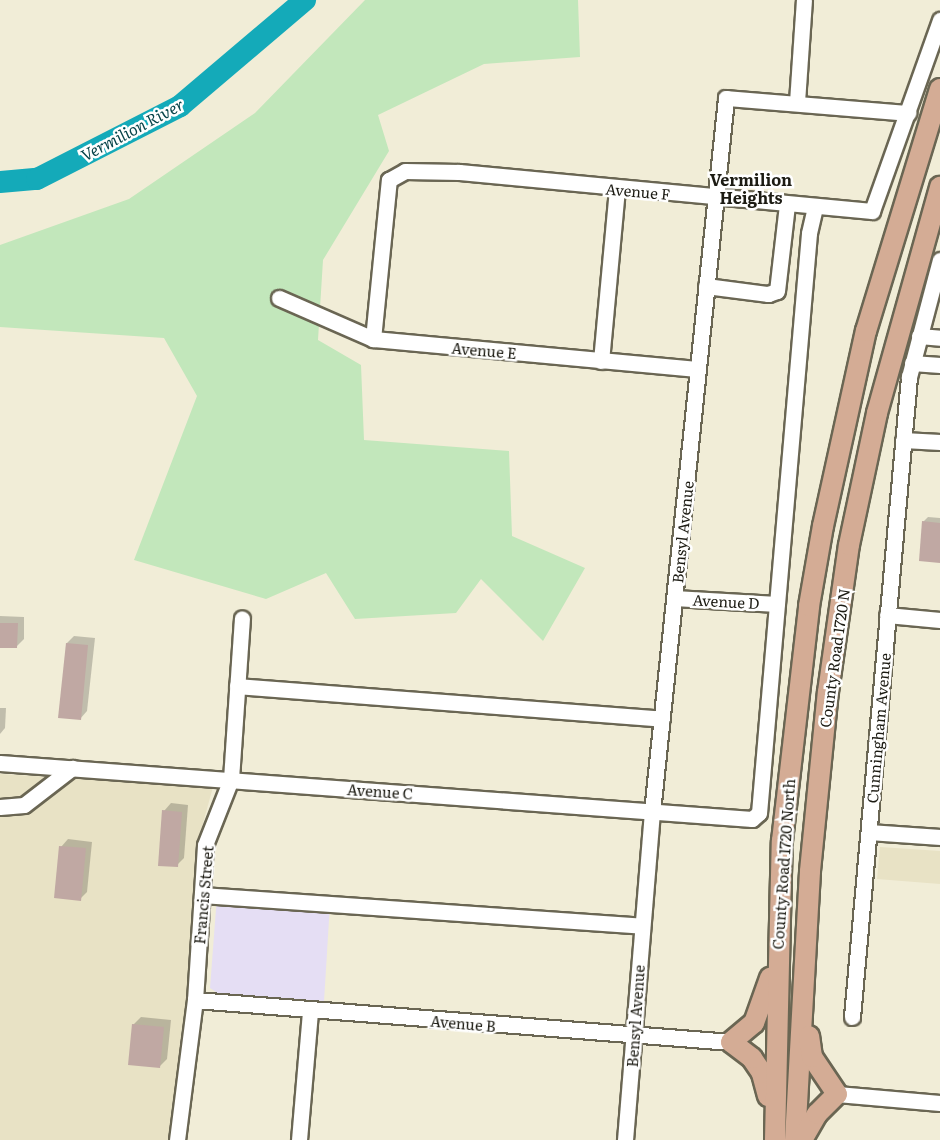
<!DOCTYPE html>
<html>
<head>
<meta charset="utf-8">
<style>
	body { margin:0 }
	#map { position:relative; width:940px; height:1140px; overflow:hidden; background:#f1edd7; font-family:Literata,serif }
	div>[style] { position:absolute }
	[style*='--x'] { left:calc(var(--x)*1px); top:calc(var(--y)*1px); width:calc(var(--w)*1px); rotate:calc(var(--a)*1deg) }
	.commercial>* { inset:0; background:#e5def4 }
	.built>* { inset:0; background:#e8e2c5 }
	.green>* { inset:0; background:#c2e7bb }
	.shadow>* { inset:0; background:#0003 }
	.river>* { height:22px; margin:-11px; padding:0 11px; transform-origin:11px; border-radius:11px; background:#14aab9 }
	.building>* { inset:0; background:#c0a8a3 }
	.roads { filter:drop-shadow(2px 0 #6a6653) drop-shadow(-2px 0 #6a6653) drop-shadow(0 2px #6a6653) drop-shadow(0 -2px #6a6653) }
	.minor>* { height:15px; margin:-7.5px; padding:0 7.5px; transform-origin:7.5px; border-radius:7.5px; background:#fff }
	.major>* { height:20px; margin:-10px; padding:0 10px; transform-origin:10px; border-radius:10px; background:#d4ac95 }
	span { translate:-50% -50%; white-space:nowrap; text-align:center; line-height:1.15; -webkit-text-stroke:5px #fff; paint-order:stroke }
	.street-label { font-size:15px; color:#1c1b13 }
	.water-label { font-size:16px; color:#08444a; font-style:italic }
	.neighbourhood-label { font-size:16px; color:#1c1b13; font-weight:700 }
</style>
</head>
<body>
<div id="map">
	<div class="commercial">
		<i style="clip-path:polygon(217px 896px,330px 904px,324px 1001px,219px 994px,210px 988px)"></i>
	</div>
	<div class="built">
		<i style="clip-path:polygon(0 774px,213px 787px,197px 845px,186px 1008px,168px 1140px,0 1140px)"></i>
		<i style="clip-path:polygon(880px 847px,940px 851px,940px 884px,877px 879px)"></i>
	</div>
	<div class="green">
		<i style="clip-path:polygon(365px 0,578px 0,580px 57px,484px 64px,378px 115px,389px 151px,323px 260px,318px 340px,361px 365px,364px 440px,509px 451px,512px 536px,585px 568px,543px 641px,481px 579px,456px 613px,355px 619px,326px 573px,266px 599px,134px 560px,197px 396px,164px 338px,0 327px,0 245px,129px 199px,255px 113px)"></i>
	</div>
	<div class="shadow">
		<i style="clip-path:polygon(928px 517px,940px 518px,940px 561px,923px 522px)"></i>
		<i style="clip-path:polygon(0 616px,24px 617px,24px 639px,16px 647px,0 646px)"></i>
		<i style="clip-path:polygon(74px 636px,95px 638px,87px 711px,80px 719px,67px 643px)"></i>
		<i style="clip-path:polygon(0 708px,6px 708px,5px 728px,0 734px)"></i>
		<i style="clip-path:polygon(171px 803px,188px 805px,184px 858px,177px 865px,164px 811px)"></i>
		<i style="clip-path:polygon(68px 839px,92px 842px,87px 892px,80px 899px,61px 847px)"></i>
		<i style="clip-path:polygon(141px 1017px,171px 1020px,167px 1059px,159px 1067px,133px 1025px)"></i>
	</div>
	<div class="river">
		<i style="--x:0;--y:182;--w:37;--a:-5"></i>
		<i style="--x:37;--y:179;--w:161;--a:-27"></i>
		<i style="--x:180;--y:106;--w:164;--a:-40.3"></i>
	</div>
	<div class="building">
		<i style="clip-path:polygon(922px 521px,940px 523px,940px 563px,919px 561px)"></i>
		<i style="clip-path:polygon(0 623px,18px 623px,17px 648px,0 648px)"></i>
		<i style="clip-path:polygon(66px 643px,88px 645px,81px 720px,58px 718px)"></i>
		<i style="clip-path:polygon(162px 810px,182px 812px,178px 867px,158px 866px)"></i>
		<i style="clip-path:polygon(59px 846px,86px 848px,81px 901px,54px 898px)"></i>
		<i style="clip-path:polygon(132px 1024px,164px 1027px,160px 1068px,128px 1065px)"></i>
	</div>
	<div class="roads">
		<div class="minor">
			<i style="--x:797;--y:102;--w:102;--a:-86.1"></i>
			<i style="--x:706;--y:286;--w:63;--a:7.4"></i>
			<i style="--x:768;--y:294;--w:9;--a:-18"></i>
			<i style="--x:777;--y:291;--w:87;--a:-83.4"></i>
			<i style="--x:279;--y:298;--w:103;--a:23.6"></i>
			<i style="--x:373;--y:339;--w:326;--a:5.3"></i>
			<i style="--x:919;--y:336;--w:21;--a:5"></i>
			<i style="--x:373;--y:339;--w:160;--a:-84.3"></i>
			<i style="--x:389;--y:180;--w:18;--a:-29"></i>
			<i style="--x:405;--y:171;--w:54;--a:1.1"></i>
			<i style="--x:459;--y:172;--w:415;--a:5.4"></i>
			<i style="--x:872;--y:211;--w:203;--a:-70.4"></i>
			<i style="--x:601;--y:361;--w:173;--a:-84.7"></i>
			<i style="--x:912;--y:363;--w:28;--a:4"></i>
			<i style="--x:903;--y:440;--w:37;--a:3"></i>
			<i style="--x:674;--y:598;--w:103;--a:3.3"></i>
			<i style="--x:887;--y:615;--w:53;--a:5.4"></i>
			<i style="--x:237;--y:686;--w:426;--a:4.4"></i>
			<i style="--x:0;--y:763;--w:754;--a:4.26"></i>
			<i style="--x:752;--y:819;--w:9;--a:-41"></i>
			<i style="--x:759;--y:813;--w:582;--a:-85.07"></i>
			<i style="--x:809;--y:233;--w:27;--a:-77"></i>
			<i style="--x:0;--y:807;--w:24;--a:-5"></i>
			<i style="--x:24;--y:805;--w:61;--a:-37.6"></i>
			<i style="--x:869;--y:832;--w:71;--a:4"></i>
			<i style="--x:202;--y:895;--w:441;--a:4"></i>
			<i style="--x:195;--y:1000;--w:538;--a:4.48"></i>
			<i style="--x:852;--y:1017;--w:643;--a:-84.91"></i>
			<i style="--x:909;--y:377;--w:121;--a:-75.2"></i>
			<i style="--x:837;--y:1094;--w:103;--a:5"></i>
			<i style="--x:177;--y:1140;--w:141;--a:-82.7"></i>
			<i style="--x:195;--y:1000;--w:155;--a:-86.3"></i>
			<i style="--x:205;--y:845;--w:71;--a:-68.5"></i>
			<i style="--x:231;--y:779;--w:161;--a:-86.1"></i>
			<i style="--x:299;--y:1140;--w:129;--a:-85.1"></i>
			<i style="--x:625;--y:1140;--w:329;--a:-85.3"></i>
			<i style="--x:652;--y:812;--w:718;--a:-84.08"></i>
			<i style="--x:726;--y:98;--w:183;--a:4.7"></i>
		</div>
		<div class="major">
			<i style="--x:768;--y:1096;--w:24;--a:-105"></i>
			<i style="--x:762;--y:1073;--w:18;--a:-124"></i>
			<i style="--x:752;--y:1058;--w:26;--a:-143"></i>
			<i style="--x:731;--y:1042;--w:30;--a:-40"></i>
			<i style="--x:754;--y:1023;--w:48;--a:-70.4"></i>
			<i style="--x:775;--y:1140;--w:299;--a:-88.7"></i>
			<i style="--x:782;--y:841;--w:237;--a:-83.4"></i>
			<i style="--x:809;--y:606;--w:81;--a:-80.1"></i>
			<i style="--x:823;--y:526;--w:200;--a:-77.6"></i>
			<i style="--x:866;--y:331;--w:253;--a:-73"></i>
			<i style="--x:795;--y:1140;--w:269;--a:-86.8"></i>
			<i style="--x:810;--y:871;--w:180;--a:-84.3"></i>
			<i style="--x:828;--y:692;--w:148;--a:-81.9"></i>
			<i style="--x:849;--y:545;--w:135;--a:-78"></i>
			<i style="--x:877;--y:413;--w:235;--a:-74.4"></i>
			<i style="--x:802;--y:1140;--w:30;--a:-60"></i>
			<i style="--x:817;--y:1114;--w:28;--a:-45"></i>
			<i style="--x:837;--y:1094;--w:45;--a:-124"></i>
			<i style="--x:812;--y:1057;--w:21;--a:-98"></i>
		</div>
	</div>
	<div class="street-label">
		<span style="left:638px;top:191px;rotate:5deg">Avenue F</span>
		<span style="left:484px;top:350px;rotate:5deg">Avenue E</span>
		<span style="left:682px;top:532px;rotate:-84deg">Bensyl Avenue</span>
		<span style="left:726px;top:601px;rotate:3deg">Avenue D</span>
		<span style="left:834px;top:658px;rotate:-82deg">County Road 1720 N</span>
		<span style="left:878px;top:728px;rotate:-85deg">Cunningham Avenue</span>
		<span style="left:380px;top:791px;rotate:4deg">Avenue C</span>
		<span style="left:783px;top:864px;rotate:-86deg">County Road 1720 North</span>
		<span style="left:203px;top:895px;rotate:-85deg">Francis Street</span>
		<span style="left:635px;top:1016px;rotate:-86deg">Bensyl Avenue</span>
		<span style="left:463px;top:1023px;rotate:5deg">Avenue B</span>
	</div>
	<div class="water-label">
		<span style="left:132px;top:129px;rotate:-28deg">Vermilion River</span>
	</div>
	<div class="neighbourhood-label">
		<span style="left:751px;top:188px">Vermilion<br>Heights</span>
	</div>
</div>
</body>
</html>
